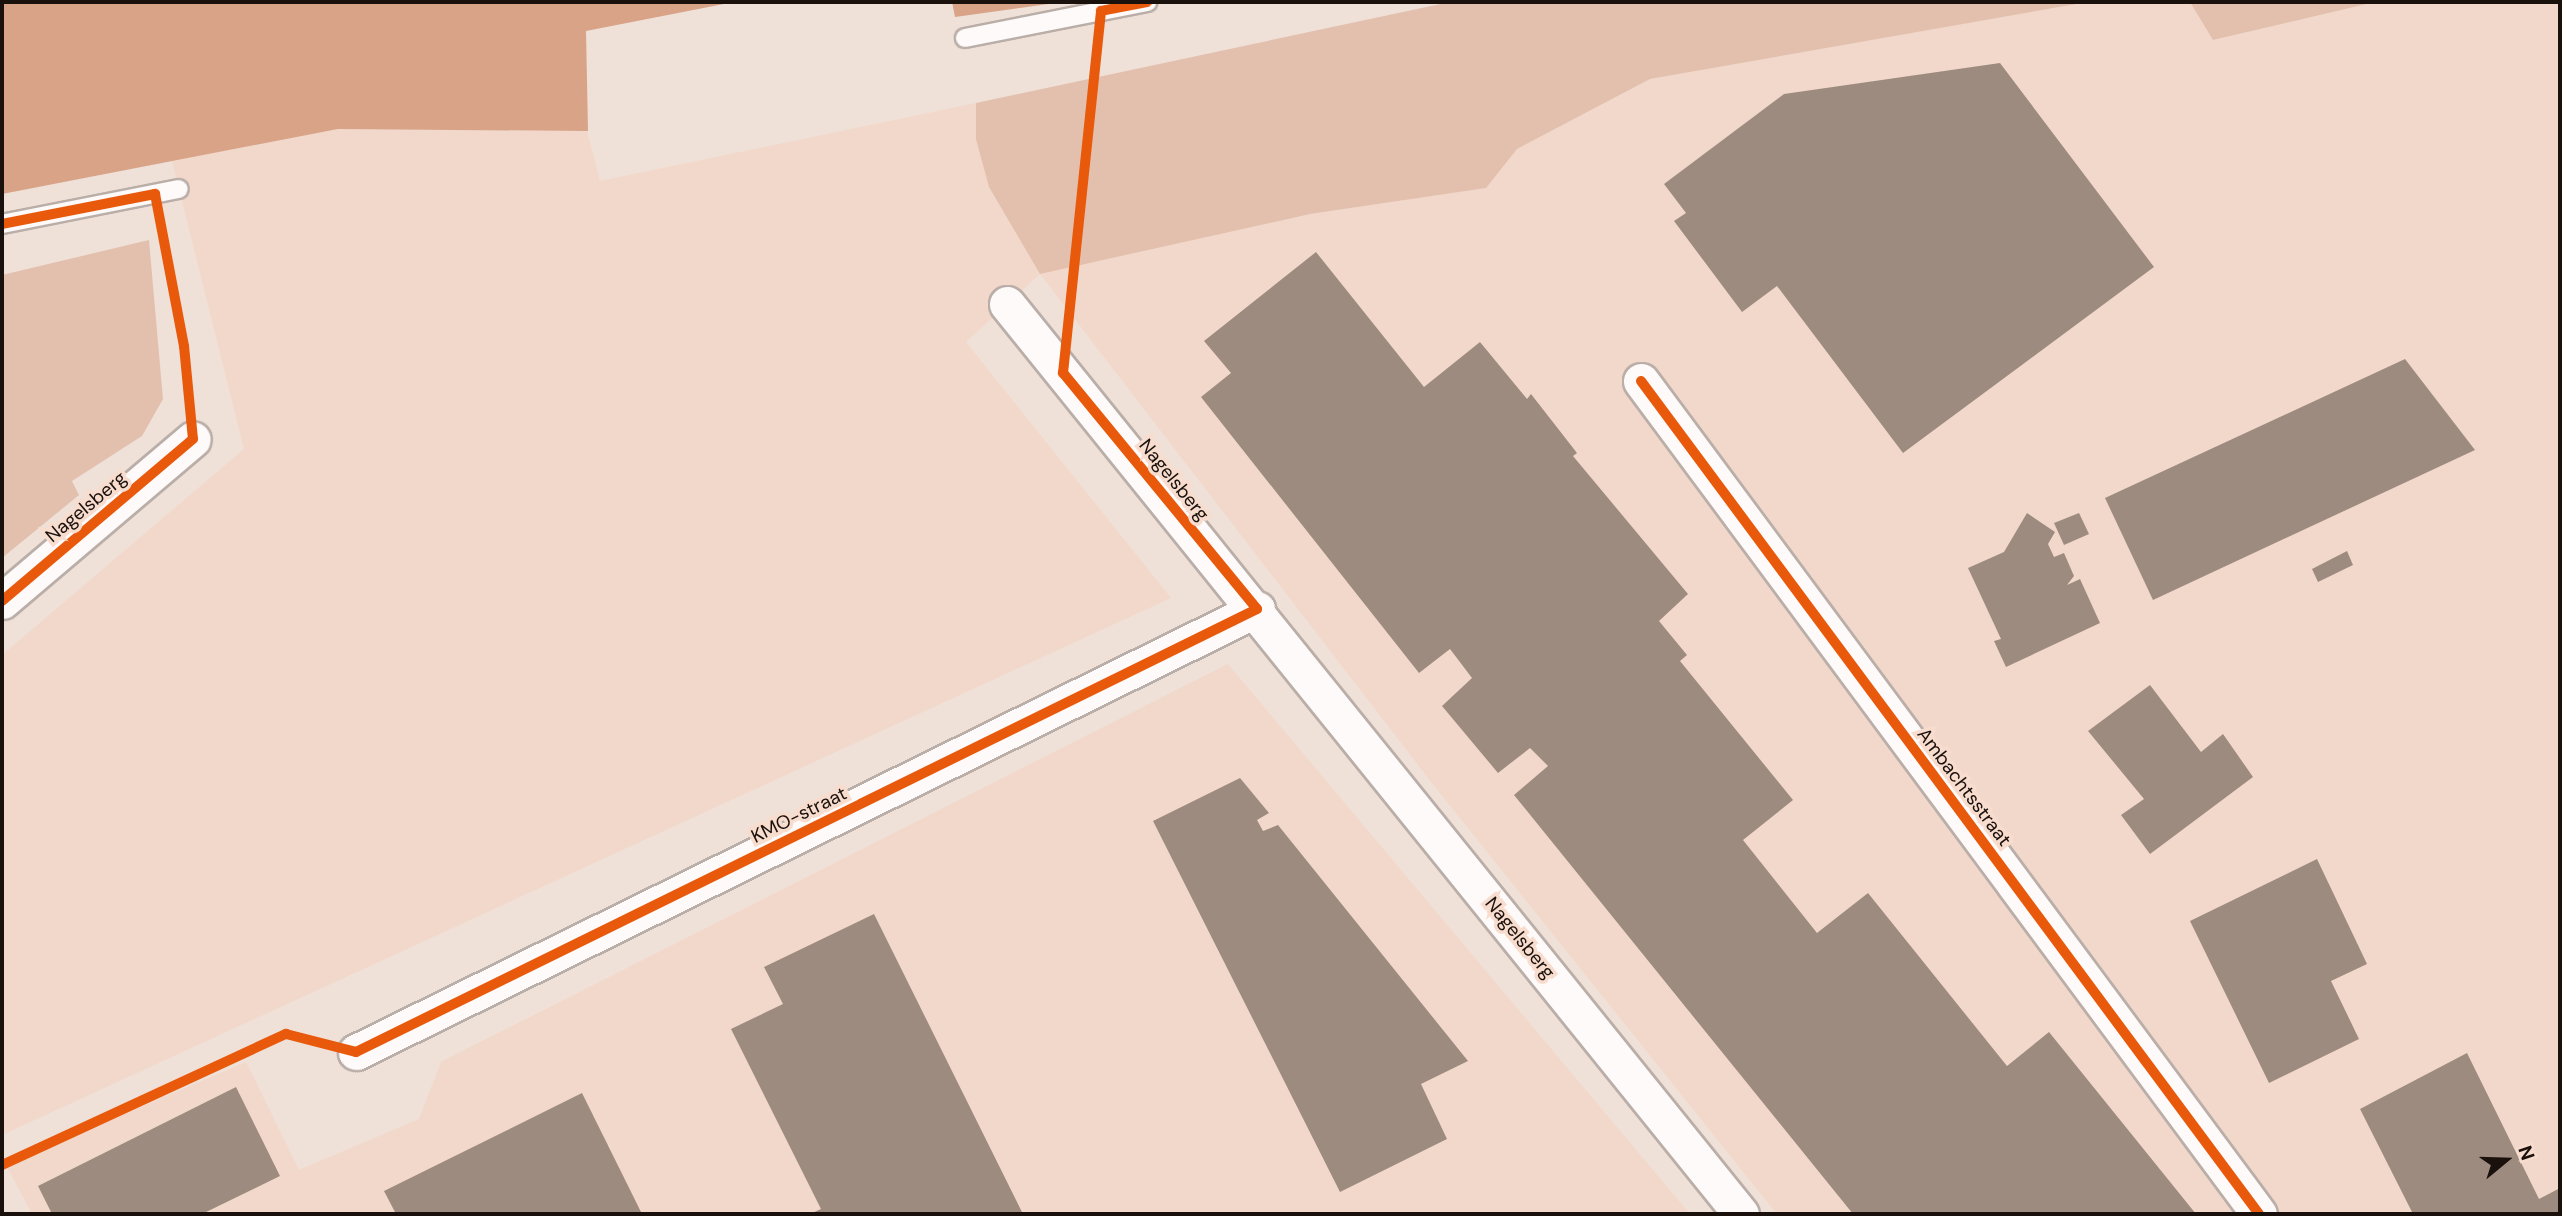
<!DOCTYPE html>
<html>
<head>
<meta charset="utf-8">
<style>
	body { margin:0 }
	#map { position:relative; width:2562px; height:1216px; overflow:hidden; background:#efe0d8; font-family:"DM Sans",sans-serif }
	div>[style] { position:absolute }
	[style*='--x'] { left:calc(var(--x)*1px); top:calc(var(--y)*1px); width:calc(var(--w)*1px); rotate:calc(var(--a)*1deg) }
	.built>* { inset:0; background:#f2d8ca }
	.green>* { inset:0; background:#e3c0ae }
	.water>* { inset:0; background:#d8a386 }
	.building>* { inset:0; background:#9e8b80 }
	.roads { filter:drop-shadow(2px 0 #baaea8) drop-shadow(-2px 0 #baaea8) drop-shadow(0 2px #baaea8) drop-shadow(0 -2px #baaea8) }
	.lane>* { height:18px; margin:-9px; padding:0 9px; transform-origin:9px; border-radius:9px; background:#fdfaf9 }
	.street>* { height:35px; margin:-17.5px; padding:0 17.5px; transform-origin:17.5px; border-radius:17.5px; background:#fdfaf9 }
	.cycleway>* { height:10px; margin:-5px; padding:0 5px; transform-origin:5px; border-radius:5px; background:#e8590c }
	span { translate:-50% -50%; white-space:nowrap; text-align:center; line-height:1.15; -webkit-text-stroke:7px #f8ddcf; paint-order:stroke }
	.street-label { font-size:19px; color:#1a110d }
	.frame { position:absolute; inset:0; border:4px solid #1a110d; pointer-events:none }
	.north { position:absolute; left:2471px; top:1125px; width:70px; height:70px; -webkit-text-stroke:5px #f8ddcf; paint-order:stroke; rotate:71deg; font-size:19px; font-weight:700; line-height:28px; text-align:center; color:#1a110d }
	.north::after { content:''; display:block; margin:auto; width:24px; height:32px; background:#1a110d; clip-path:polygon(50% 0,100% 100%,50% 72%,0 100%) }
</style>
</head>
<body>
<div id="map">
	<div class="built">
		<i style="clip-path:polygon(2088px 2px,2190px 2px,2214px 40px,2375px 2px,2560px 2px,2560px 1214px,1777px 1214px,1435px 787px,1040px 274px,966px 342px,1171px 598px,2px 1135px,2px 655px,244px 449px,172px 161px,338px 129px,587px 131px,600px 181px,976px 103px,976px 139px,1310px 214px,1485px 188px,1517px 149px,1650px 79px)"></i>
		<i style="clip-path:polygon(1228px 664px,1690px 1214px,32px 1214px,6px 1165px,246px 1062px,299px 1170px,419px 1119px,441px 1062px)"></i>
	</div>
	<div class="green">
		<i style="clip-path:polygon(1450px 2px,2088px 2px,1650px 79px,1517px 149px,1486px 188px,1310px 214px,1040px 274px,989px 187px,976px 139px,976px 103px)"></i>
		<i style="clip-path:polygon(2190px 2px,2375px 2px,2213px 40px)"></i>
		<i style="clip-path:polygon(149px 240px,163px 399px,142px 436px,72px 481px,79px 495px,2px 558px,2px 275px)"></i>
	</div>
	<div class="water">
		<i style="clip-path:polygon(2px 2px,734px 2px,586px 31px,588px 131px,338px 129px,2px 194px)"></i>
		<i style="clip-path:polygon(952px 2px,1063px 2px,955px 17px)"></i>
	</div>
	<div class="building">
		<i style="clip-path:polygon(2000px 63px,2154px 267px,1903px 453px,1777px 286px,1742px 312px,1674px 221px,1686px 213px,1664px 184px,1784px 94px)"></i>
		<i style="clip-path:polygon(1316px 252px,1424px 387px,1480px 342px,1527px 399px,1531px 394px,1577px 453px,1573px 456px,1688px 594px,1659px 621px,1687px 655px,1680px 661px,1793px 800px,1743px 840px,1817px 933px,1868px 893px,2007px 1066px,2049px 1032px,2196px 1214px,1853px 1214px,1514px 795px,1548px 766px,1530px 748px,1498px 773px,1442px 706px,1472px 678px,1450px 649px,1419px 673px,1201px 397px,1231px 373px,1204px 341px)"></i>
		<i style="clip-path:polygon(2405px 359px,2475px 450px,2153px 600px,2105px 498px)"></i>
		<i style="clip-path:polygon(2027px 513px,2055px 532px,2048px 544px,2054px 557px,2064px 553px,2074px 576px,2067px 585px,2080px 579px,2100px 623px,2006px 667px,1994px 641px,2001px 639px,1968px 568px,2004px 552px)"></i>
		<i style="clip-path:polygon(2079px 513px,2089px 534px,2064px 545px,2054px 523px)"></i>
		<i style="clip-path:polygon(2347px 551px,2353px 565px,2318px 582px,2312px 569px)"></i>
		<i style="clip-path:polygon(2150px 685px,2201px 752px,2223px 734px,2253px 777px,2150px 854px,2121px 815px,2144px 799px,2088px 731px)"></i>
		<i style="clip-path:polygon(1240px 778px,1269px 813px,1257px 820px,1263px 831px,1278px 825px,1468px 1061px,1421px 1084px,1447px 1139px,1340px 1192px,1153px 821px)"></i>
		<i style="clip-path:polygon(2317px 859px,2367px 964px,2331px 981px,2359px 1039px,2269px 1083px,2190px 921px)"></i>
		<i style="clip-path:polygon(874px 914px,1023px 1214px,810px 1214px,821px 1209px,731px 1029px,783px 1004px,764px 967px)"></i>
		<i style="clip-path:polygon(2467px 1053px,2539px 1199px,2560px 1188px,2560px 1214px,2413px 1214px,2360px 1109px)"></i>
		<i style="clip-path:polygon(236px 1087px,280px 1176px,202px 1214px,52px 1214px,38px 1186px)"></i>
		<i style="clip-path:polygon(582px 1093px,642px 1214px,396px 1214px,384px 1191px)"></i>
	</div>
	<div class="roads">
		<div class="lane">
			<i style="--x:965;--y:38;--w:186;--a:-11.2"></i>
			<i style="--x:2;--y:224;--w:180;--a:-11.2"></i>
		</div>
		<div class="street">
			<i style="--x:1007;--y:304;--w:1169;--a:51.11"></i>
			<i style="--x:1641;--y:381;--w:1037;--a:53.43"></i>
			<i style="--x:2;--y:601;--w:250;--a:-40.3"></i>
			<i style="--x:356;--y:1052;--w:1004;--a:-26.18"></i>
		</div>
	</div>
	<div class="cycleway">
		<i style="--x:2;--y:224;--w:156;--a:-11.1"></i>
		<i style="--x:155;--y:194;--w:155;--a:79.2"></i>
		<i style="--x:184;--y:346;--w:93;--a:84.5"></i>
		<i style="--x:193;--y:439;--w:250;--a:139.7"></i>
		<i style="--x:1641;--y:381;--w:1037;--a:53.43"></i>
		<i style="--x:2;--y:1165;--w:313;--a:-24.8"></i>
		<i style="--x:286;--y:1034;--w:72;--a:14.4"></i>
		<i style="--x:356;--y:1052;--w:1004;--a:-26.18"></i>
		<i style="--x:1257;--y:609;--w:306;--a:-129.4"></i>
		<i style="--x:1063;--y:373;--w:364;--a:-84"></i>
		<i style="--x:1101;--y:11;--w:47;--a:-11.1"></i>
	</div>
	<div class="street-label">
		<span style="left:1174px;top:480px;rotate:51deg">Nagelsberg</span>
		<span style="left:86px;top:507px;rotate:-40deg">Nagelsberg</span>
		<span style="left:1964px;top:787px;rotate:53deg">Ambachtsstraat</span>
		<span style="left:799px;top:815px;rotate:-26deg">KMO-straat</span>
		<span style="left:1520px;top:938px;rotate:51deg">Nagelsberg</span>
	</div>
	<div class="frame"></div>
	<div class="north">N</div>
</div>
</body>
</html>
